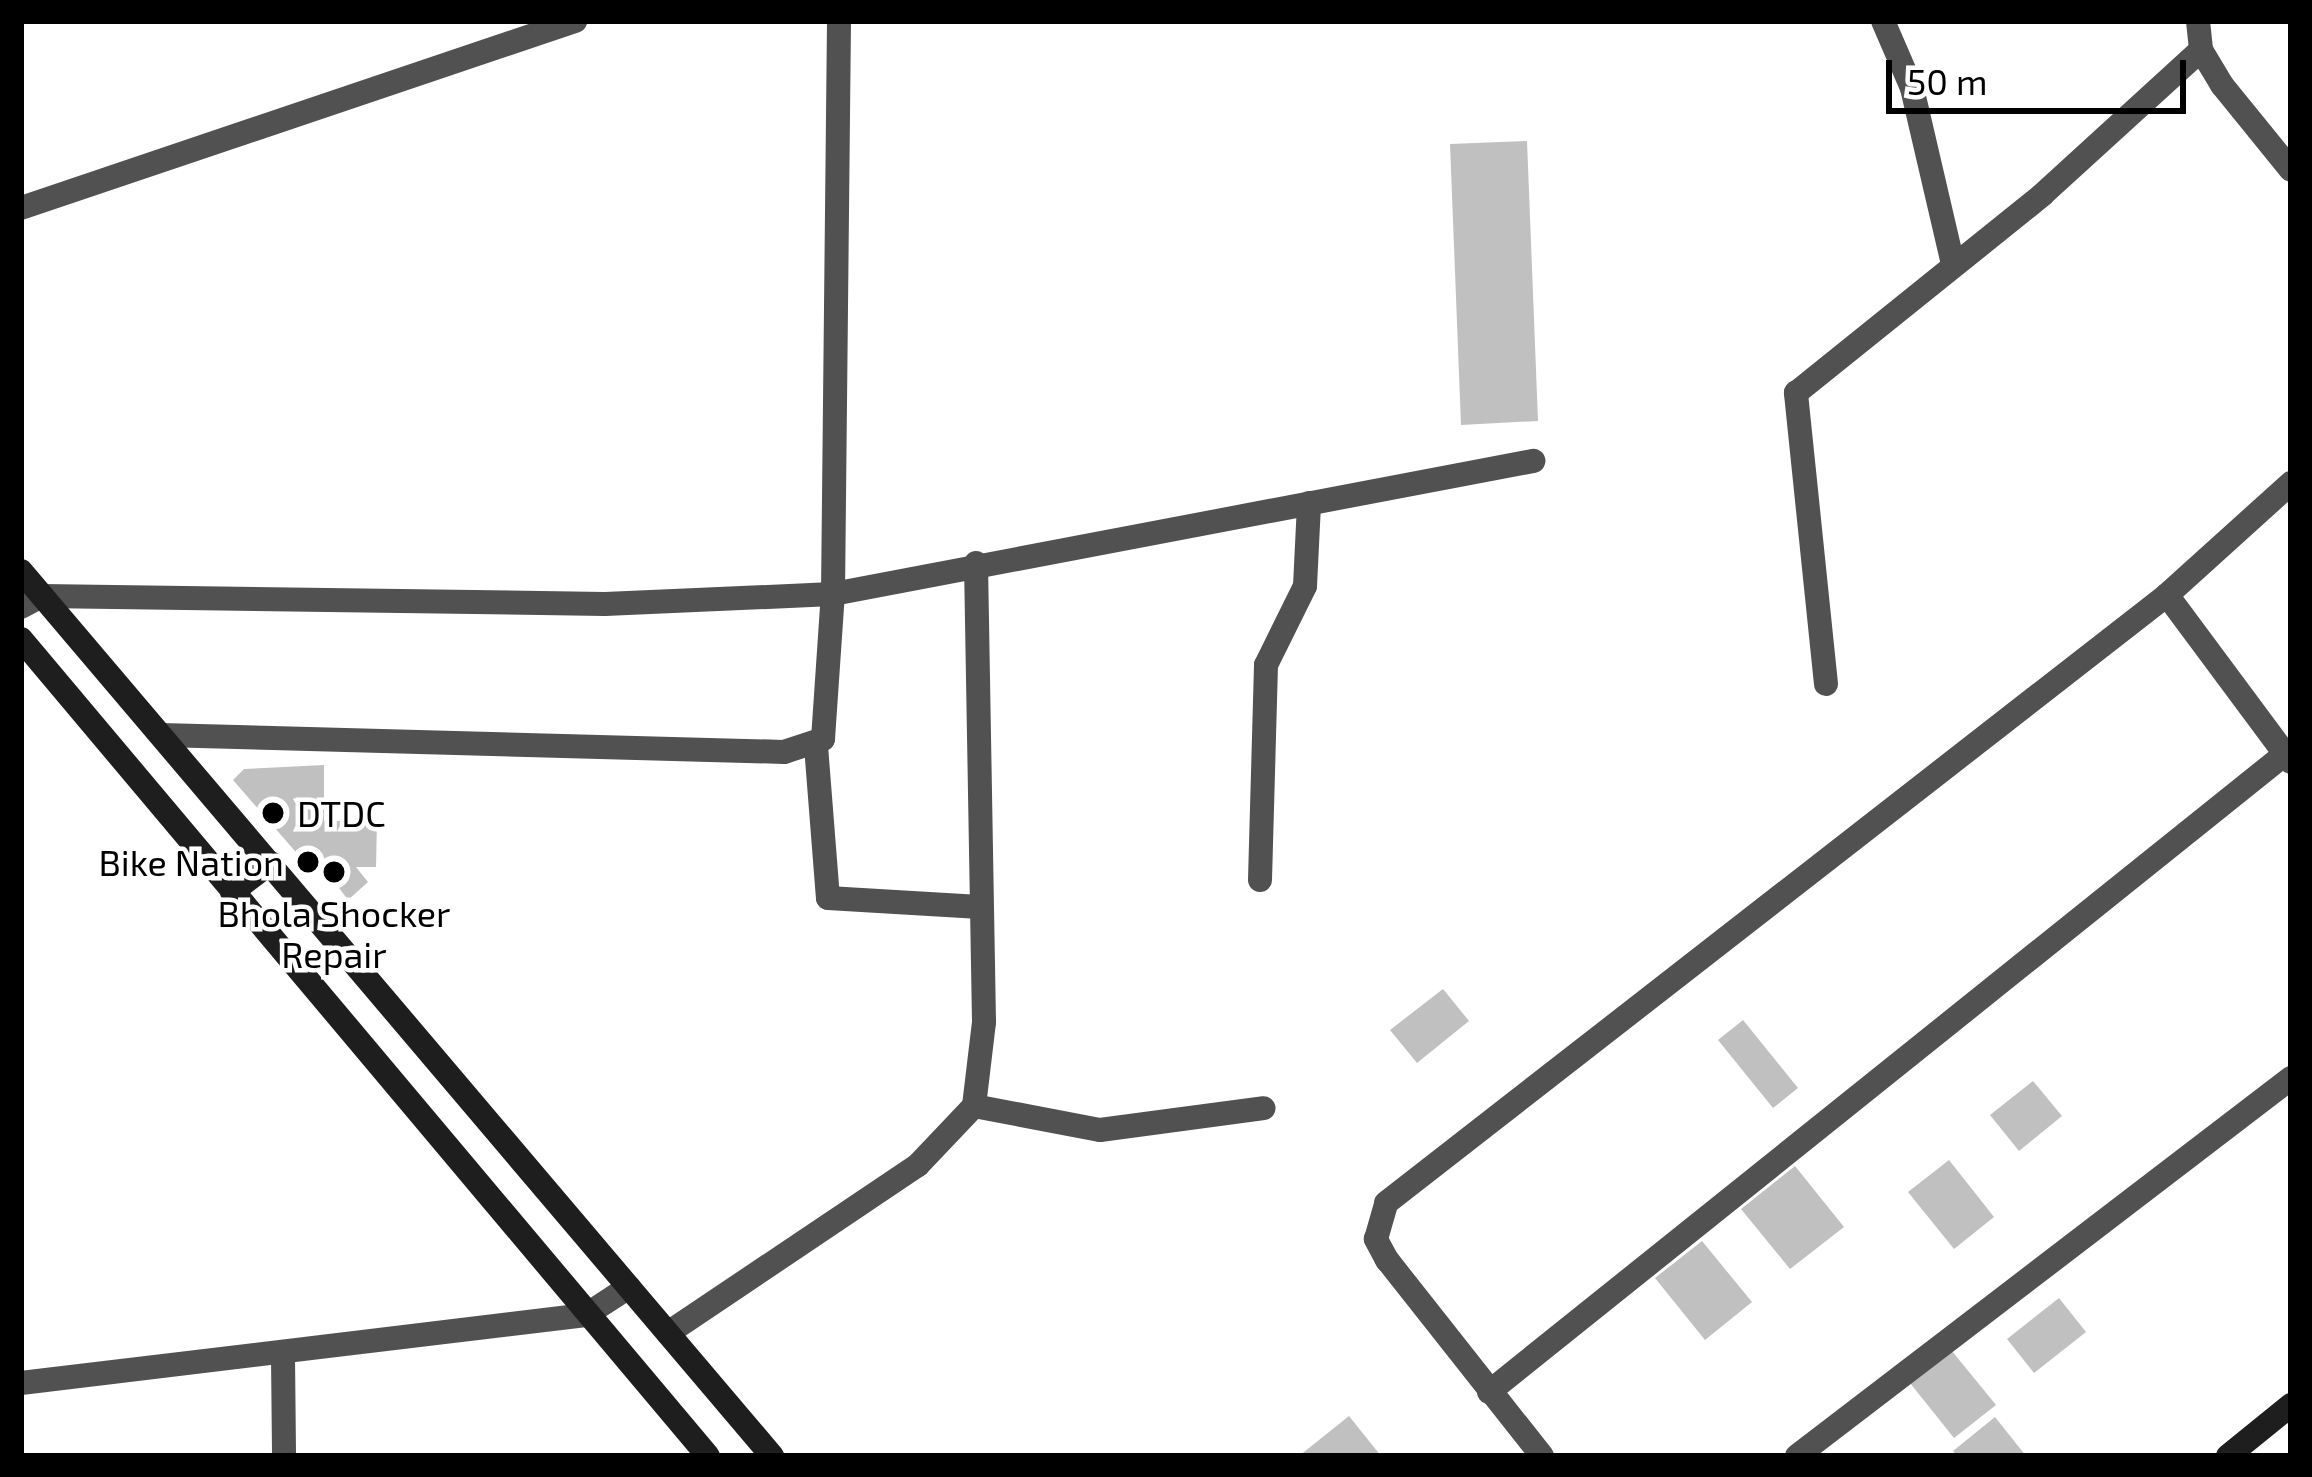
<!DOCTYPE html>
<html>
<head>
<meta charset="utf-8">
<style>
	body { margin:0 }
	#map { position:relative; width:2312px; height:1477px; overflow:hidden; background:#fff; font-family:"Exo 2",sans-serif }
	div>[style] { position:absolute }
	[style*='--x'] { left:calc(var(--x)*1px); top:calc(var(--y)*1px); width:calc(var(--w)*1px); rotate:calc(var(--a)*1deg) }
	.building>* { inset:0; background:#c0c0c0 }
	.lane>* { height:24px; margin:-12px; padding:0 12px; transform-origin:12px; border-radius:12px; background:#515151 }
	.street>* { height:24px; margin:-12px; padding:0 12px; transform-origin:12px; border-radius:12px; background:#515151 }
	.secondary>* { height:24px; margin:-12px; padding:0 12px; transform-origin:12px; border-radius:12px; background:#1e1e1e }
	.dots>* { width:33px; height:33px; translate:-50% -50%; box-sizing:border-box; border:6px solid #fff; border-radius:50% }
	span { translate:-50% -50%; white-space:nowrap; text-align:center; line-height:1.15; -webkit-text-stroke:9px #fff; paint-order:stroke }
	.poi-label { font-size:36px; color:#000 }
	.left { translate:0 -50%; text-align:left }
	.right { translate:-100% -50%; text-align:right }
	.frame { position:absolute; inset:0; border:24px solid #000; pointer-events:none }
	.scale { position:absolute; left:1886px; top:60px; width:300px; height:54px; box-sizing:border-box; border:6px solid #000; border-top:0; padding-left:15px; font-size:36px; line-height:42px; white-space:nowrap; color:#000; -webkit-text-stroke:9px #fff; paint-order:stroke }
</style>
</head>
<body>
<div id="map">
	<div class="building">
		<i style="clip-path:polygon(1527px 141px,1538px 421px,1461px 425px,1450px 144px)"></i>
		<i style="clip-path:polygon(324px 765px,324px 821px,377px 821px,376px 867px,356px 867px,368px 882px,348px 900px,323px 866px,314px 873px,233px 780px,244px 769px)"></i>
		<i style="clip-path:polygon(1443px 989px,1469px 1021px,1417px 1063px,1390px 1030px)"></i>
		<i style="clip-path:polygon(1743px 1020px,1798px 1088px,1773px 1108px,1718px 1040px)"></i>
		<i style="clip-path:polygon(2033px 1081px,2062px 1116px,2019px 1151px,1990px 1115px)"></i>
		<i style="clip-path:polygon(1949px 1160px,1994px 1217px,1954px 1249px,1908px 1192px)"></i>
		<i style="clip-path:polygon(1795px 1166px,1844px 1227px,1790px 1269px,1741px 1209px)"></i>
		<i style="clip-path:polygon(1702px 1241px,1752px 1302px,1705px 1340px,1655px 1278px)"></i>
		<i style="clip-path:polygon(2059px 1298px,2086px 1332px,2034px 1373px,2007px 1339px)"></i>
		<i style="clip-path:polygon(1947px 1345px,1996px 1405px,1954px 1438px,1906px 1378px)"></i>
		<i style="clip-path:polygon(1349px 1416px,1381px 1456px,1299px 1456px)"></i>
		<i style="clip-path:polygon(1995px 1417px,2026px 1456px,1957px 1456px,1953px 1451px)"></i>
	</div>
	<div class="lane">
		<i style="--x:2167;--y:595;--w:208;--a:53.4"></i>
		<i style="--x:1489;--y:1392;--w:1020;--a:-38.71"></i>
		<i style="--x:1542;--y:1456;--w:250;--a:-128.3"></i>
		<i style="--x:1387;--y:1260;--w:24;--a:-118"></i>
		<i style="--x:1376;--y:1239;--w:37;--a:-74"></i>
		<i style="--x:1386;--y:1203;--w:990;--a:-37.9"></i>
		<i style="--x:2167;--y:595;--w:167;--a:-42.1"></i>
		<i style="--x:1797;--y:1456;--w:622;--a:-37.42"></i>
	</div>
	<div class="street">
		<i style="--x:1883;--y:21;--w:73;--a:66.6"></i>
		<i style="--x:1912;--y:88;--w:181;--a:76.9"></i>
		<i style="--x:2198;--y:21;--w:29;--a:84"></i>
		<i style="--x:2201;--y:50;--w:41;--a:59"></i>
		<i style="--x:2222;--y:85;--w:109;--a:50.9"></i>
		<i style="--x:21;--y:208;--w:585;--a:-18.65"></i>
		<i style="--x:21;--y:607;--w:24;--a:-28"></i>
		<i style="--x:42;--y:596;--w:563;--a:0.81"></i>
		<i style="--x:605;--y:604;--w:228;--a:-2.5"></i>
		<i style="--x:833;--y:594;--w:713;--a:-10.76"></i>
		<i style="--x:1826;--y:684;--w:293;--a:-95.9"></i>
		<i style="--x:1796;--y:393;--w:316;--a:-38.8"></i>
		<i style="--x:2042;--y:195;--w:215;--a:-42.4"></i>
		<i style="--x:161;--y:735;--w:623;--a:1.56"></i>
		<i style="--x:784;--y:752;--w:41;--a:-18.4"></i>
		<i style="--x:823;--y:739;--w:145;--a:-86.1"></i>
		<i style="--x:833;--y:594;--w:573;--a:-89.4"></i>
		<i style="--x:816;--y:746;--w:152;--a:85.5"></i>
		<i style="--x:828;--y:898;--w:152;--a:3.4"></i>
		<i style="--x:1260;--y:880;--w:215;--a:-88.4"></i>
		<i style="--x:1266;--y:665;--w:88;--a:-63.7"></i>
		<i style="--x:1305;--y:586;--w:83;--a:-87.2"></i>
		<i style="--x:974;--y:1106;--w:128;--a:10.8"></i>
		<i style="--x:1100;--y:1130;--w:165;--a:-7.6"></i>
		<i style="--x:668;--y:1333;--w:301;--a:-33.9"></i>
		<i style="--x:918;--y:1165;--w:81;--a:-46.5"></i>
		<i style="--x:974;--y:1106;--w:85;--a:-83.2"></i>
		<i style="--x:984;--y:1022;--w:459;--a:-91"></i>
		<i style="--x:283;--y:1357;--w:99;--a:89.4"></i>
		<i style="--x:21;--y:1383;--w:569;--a:-6.86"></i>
		<i style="--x:586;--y:1315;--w:51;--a:-33.1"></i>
	</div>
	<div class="secondary">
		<i style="--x:21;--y:571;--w:1161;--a:49.68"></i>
		<i style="--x:21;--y:639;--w:1067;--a:49.94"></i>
		<i style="--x:232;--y:892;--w:48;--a:-37.3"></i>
		<i style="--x:2228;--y:1456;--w:81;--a:-39"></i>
	</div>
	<div class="dots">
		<i style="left:273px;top:813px;background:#000"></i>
		<i style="left:308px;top:862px;background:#000"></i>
		<i style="left:334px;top:872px;background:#000"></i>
	</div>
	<div class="poi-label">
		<span class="left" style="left:297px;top:813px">DTDC</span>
		<span class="right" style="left:284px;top:862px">Bike Nation</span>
		<span style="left:334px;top:933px">Bhola Shocker<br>Repair</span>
	</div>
	<div class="frame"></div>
	<div class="scale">50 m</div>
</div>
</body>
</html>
